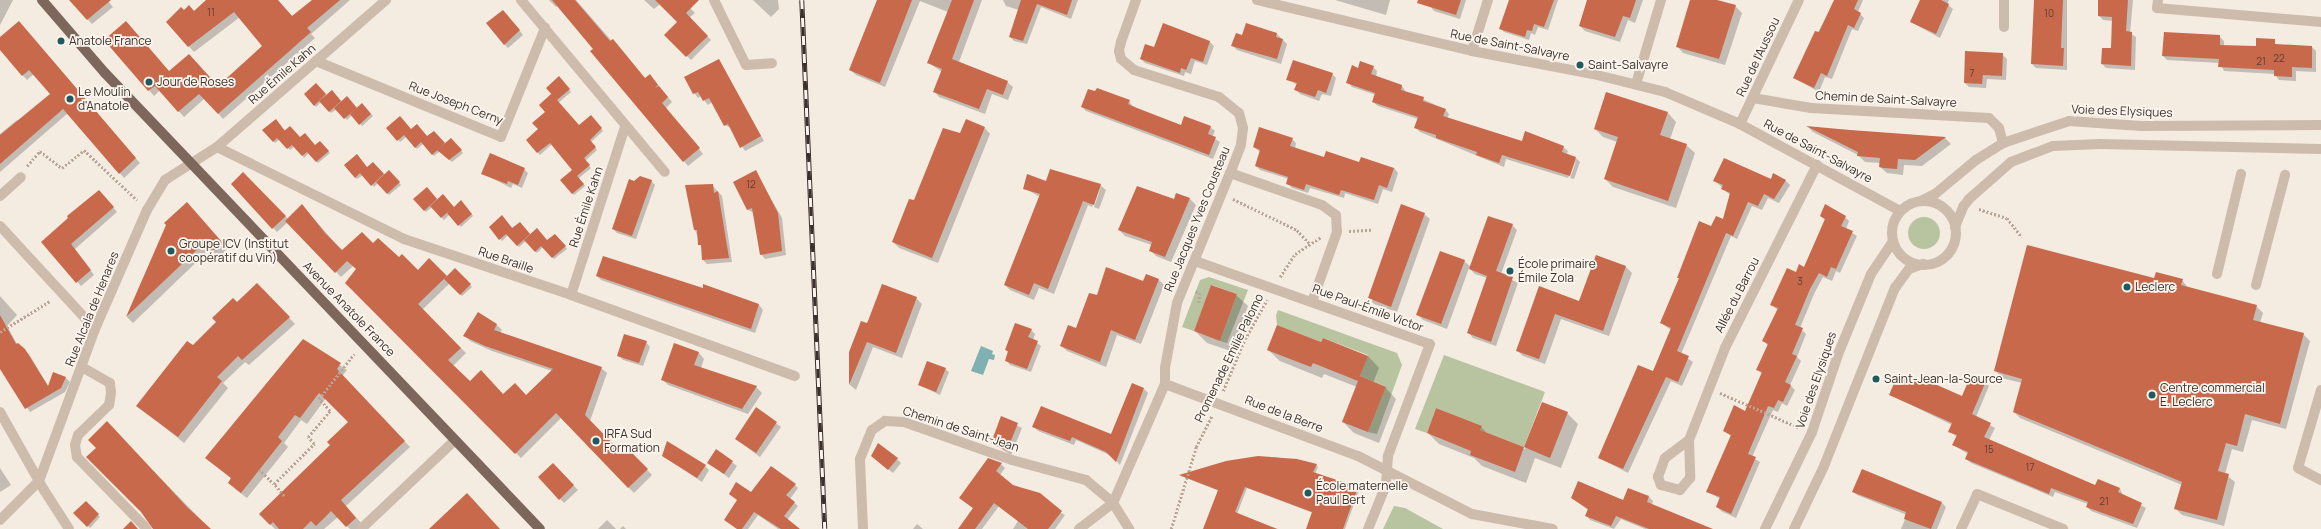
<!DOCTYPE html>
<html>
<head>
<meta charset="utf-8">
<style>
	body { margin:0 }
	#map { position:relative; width:2321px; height:529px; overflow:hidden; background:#f4ebe1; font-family:Manrope,sans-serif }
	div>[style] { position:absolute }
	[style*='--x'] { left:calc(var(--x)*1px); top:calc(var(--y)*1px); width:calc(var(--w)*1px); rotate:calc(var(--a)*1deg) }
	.green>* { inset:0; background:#b8c4a0 }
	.round { border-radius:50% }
	.water>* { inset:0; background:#7fb0b2 }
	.shadow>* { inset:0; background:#0003 }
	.building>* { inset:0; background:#c8694b }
	.path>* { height:2.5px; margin-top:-1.25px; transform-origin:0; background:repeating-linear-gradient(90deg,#b9a596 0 2px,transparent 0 4px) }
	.minor>* { height:10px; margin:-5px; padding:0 5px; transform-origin:5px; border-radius:5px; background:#cdbbac }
	.minor>.ring { margin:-5px; padding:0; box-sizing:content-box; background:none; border:10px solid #cdbbac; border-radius:50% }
	.major>* { height:10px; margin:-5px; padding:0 5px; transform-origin:5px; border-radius:5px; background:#7d675c }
	.rail>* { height:4.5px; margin-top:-2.25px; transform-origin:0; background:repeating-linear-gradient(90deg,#fbf5ee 0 9px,#3b302b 0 18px); box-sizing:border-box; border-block:1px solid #3b302b }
	.dots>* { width:11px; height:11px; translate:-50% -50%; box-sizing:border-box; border:2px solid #fbf5ee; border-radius:50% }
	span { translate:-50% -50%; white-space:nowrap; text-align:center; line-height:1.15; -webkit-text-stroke:3.5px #fbf5ee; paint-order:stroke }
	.number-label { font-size:10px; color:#5e3e33 }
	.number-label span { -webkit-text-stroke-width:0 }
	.poi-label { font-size:12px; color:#3b302b }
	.left { translate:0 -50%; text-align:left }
	.street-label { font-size:12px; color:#3b302b }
</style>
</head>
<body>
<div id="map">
	<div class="green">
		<i class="round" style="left:1908px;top:217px;width:32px;height:32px"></i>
		<i style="clip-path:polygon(1209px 277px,1248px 290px,1227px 343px,1220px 341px,1237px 294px,1212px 285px,1194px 331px,1182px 327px,1200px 280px)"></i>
		<i style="clip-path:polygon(1278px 310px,1397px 353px,1402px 365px,1377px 434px,1368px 432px,1386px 387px,1360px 376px,1368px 355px,1323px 338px,1321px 342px,1277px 325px,1276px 315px)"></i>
		<i style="clip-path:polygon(1444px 355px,1545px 392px,1524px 447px,1480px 430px,1481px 426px,1436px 408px,1427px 433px,1415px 429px)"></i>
		<i style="clip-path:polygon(1394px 506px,1405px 508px,1443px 529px,1383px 529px)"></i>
	</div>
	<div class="water">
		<i style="clip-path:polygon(981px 346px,993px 351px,992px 354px,995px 355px,994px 360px,989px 359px,983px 375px,971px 371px)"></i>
	</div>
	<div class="shadow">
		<i style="clip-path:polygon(0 0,13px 0,0 25px)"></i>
		<i style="clip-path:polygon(70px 0,107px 0,113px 7px,92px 24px)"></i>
		<i style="clip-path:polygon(208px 0,277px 0,293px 17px,313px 0,350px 0,311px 34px,315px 38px,223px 119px,205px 98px,184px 117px,160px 90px,154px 96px,106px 40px,170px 72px,218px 87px,264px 46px,240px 17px,194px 52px,167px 22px,184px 11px,194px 12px)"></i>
		<i style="clip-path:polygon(549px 0,576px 0,645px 79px,654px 80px,672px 102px,666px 108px,703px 154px,688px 166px,558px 5px,556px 7px)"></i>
		<i style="clip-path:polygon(644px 0,682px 0,695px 13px,689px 18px,711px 40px,691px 60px,666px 35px,678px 22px,660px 4px,654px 9px)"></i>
		<i style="clip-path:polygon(753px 0,778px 0,779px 9px,771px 17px)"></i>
		<i style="clip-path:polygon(878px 0,982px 0,959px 62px,1007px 82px,1013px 87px,1008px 100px,992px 94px,985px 114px,939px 97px,934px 91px,942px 72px,929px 63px,948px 12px,920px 1px,885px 87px,856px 75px,850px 70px)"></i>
		<i style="clip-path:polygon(1003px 0,1078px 0,1071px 19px,1041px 7px,1027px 44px,1014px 41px,1010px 37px,1019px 10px,1006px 6px)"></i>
		<i style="clip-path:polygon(1335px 0,1390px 0,1386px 15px)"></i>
		<i style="clip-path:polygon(1432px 0,1466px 0,1460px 19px,1434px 11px,1430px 6px)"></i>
		<i style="clip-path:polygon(1510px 0,1558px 0,1548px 30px,1538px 27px,1535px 35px,1531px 33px,1529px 40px,1504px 32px,1500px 28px)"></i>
		<i style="clip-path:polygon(1588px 0,1643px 0,1635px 23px,1628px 20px,1620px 42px,1585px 31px,1580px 26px)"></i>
		<i style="clip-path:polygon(1691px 0,1712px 0,1735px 6px,1742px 13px,1725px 65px,1683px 53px,1677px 46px)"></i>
		<i style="clip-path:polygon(1835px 0,1863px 0,1858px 12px,1864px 18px,1858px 31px,1852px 29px,1832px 79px,1825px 77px,1819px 92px,1794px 78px)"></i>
		<i style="clip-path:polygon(1921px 0,1949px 0,1947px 4px,1953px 9px,1940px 38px,1911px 22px)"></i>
		<i style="clip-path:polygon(2035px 0,2067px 0,2067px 70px,2036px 68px,2032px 64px)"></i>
		<i style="clip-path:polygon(2106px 0,2133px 0,2130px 33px,2136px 37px,2135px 70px,2106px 68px,2102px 64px,2112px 49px,2113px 21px,2103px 20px,2099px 16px)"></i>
		<i style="clip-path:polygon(507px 15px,523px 35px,508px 48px,504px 44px)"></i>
		<i style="clip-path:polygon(23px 27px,140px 163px,124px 178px,68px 113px,0 172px,0 134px,17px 120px,19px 123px,52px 94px,34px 74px,27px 80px,0 49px,0 38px)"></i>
		<i style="clip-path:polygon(1277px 34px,1287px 44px,1281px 64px,1237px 50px,1233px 46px,1243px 37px)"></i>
		<i style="clip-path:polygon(2219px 36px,2224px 41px,2224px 46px,2312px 47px,2316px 51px,2316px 72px,2296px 71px,2296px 81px,2279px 80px,2275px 74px,2224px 71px,2220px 63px,2167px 60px,2163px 56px)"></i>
		<i style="clip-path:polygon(1209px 41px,1214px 46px,1207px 65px,1195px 61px,1191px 74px,1185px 72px,1184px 76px,1145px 63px,1141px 59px,1155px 49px)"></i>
		<i style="clip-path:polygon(2002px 54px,2007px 59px,2006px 80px,1987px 79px,1986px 88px,1969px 87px,1965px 83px)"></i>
		<i style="clip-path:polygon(719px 60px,764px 141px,745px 151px,731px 128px,725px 125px,712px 102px,708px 105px,701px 96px,698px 98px,694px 93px)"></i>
		<i style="clip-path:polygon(1373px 67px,1377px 71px,1376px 77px,1402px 86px,1406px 92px,1445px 109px,1449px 114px,1447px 119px,1522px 142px,1563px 147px,1568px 151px,1566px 155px,1576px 158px,1580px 162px,1574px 179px,1570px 178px,1577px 159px,1568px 178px,1506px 159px,1504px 167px,1420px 132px,1415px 127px,1418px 119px,1378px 106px,1373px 102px,1376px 95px,1352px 87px,1348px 82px,1359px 69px)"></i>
		<i style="clip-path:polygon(1332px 74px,1336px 78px,1331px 96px,1322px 94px,1319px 101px,1300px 94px,1296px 90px,1297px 85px,1288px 79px)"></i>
		<i style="clip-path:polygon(561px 80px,571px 92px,558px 103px,579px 127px,593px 118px,603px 131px,591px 142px,597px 150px,585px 161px,591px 168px,579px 178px,585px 186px,574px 195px,562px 180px,574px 170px,552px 144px,540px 155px,527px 140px,540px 129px,555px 99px)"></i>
		<i style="clip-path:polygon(316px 85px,327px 96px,332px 91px,342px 102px,357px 109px,362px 104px,373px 116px,362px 126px,352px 115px,347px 120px,337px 109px,331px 113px,321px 102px,316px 107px,305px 94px)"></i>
		<i style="clip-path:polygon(1129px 101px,1133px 107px,1181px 126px,1210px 127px,1215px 131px,1212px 137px,1220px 142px,1213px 159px,1086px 111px,1082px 107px)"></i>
		<i style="clip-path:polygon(1668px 113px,1676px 122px,1670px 139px,1686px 145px,1695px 153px,1676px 208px,1613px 187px,1605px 179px,1617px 142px,1603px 137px,1595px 129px)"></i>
		<i style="clip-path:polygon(1808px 127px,1945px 138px,1951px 144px,1922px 166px,1904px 165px,1903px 175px,1887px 173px,1880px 167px,1881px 163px,1865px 162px,1858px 155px,1813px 132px)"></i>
		<i style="clip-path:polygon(388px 128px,411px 130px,427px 138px,434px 132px,445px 145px,451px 139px,463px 153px,452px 162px,440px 151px,434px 156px,423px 144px,417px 149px,406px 137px,400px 142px)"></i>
		<i style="clip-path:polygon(985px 128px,990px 134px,938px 263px,899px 248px,893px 242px,914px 202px)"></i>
		<i style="clip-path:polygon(264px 130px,285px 132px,315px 146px,320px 142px,330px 153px,318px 163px,309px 153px,304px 158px,295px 146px,290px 150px,280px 139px,275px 143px)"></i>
		<i style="clip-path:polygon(1292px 139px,1296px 143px,1295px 149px,1324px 158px,1394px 168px,1398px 173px,1392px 192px,1383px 189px,1378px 204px,1345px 193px,1344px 198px,1310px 188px,1308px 193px,1292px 188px,1287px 183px,1289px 179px,1260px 170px,1256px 166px,1260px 152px,1254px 147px)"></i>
		<i style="clip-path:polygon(373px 163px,385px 175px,389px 171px,401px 185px,389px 195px,378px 183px,374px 187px,363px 175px,357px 179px,345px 165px,367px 168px)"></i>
		<i style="clip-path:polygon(524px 169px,528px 173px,522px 188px,513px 184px,511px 188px,482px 173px)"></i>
		<i style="clip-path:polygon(755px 171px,782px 218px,786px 255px,765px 259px,761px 254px,754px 213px,748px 210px)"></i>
		<i style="clip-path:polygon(243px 174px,288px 219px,302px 205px,342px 251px,373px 244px,418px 271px,429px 260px,447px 278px,455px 269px,472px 287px,462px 296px,450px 283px,422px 310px,466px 353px,453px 366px,470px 382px,504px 395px,526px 396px,552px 371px,492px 351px,470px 341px,464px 335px,479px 314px,497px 325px,502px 330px,500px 333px,601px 368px,607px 373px,590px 421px,622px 455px,628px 450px,652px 475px,634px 493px,561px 418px,521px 458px,347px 283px,357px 269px,353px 266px,341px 277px,288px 222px,277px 232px,232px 185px)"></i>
		<i style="clip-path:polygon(651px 181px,655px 185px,636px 239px,617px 233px,613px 229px,635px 182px)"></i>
		<i style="clip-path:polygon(1715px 181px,1786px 181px,1790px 185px,1779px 203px,1768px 198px,1762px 210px,1752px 206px,1737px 239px,1731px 236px,1681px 354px,1693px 362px,1682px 386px,1671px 381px,1628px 473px,1599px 458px,1653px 373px,1671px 330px,1661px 323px,1711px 228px,1723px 220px,1730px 195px)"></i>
		<i style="clip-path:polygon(712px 185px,722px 196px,732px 262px,707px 264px,703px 260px,702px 248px,695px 230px)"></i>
		<i style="clip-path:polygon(1100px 185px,1106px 190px,1099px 209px,1094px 207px,1101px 187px,1092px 207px,1088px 205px,1054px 294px,1039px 288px,1034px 300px,1010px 290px,1005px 285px,1040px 197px,1024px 188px)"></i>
		<i style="clip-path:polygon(427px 188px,437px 200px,454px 208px,461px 202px,473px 216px,461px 227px,450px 214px,444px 220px,432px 207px,426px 212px,414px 199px)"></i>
		<i style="clip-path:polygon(104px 196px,117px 212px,75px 249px,94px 275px,81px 286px,42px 242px)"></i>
		<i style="clip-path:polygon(1190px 199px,1196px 205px,1171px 262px,1156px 256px,1150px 250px,1152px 245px,1125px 236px,1119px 230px,1174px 200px)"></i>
		<i style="clip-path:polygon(187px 203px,227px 249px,219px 258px,210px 249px,133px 323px,127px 317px,167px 225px)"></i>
		<i style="clip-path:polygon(1424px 214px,1430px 219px,1397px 312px,1374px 304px,1369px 298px)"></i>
		<i style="clip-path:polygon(502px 216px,513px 229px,520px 223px,531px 235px,548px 241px,554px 235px,567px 249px,554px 259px,543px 247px,537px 253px,526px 241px,519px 247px,508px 235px,502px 241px,490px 227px)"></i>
		<i style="clip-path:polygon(1821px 216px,1845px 217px,1849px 221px,1846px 229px,1857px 236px,1840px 273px,1836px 271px,1832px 281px,1823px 277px,1814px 294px,1800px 328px,1806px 334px,1797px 357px,1801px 361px,1790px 385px,1795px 390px,1787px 406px,1782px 403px,1778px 412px,1773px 410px,1752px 457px,1760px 462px,1736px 518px,1721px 511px,1717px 507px,1720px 499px,1707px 491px,1732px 437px,1724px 431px,1745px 412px,1762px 374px,1757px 369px,1768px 346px,1764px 341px,1778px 310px,1771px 305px,1796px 274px,1804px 268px,1825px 220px)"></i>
		<i style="clip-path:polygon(1512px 225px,1517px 230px,1501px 274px,1518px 283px,1496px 346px,1473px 338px,1468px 332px,1487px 278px,1475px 274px,1469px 268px,1447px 329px,1423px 320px,1418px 315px,1464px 261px,1471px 267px)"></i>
		<i style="clip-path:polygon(1596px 257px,1626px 267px,1632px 273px,1609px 336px,1561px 319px,1545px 364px,1523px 356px,1517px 350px,1540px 288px,1580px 302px)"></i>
		<i style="clip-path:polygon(597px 276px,704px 289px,704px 286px,759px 305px,763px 310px,755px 333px,601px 280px)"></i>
		<i style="clip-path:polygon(1159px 280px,1164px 285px,1141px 344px,1117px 335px,1106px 367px,1067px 351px,1061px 346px,1077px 329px,1097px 297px)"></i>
		<i style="clip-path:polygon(2155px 280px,2182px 280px,2188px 288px,2256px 306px,2263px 313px,2260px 323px,2303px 334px,2310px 341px,2286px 429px,2252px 420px,2243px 452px,2232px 449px,2225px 474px,2235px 482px,2224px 526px,2182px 515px,2176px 509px,2182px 485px,2020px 418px,2014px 412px,2022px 383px,2002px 378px,1996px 371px)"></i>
		<i style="clip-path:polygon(257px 284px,295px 324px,249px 365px,245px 362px,223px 383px,228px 388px,184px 443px,138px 406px,193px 346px)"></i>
		<i style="clip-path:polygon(1236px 295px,1248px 306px,1231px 351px,1207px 343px,1195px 331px)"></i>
		<i style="clip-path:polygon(0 296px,17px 315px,7px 326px,17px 344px,29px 354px,48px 386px,65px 377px,70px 382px,65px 392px,30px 412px,0 367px)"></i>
		<i style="clip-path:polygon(916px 298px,922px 304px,902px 358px,873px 347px,856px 390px,850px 385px,850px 352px,867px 324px)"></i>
		<i style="clip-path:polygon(1031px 330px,1035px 334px,1033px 340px,1041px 346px,1031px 372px,1010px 365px,1006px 360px,1009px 353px,1006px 350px)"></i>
		<i style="clip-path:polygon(303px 341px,347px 370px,342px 376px,410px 447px,346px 506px,362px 524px,357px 529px,350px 529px,338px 517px,324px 529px,275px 529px,260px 514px,331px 445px,349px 422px,326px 398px,307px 424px,301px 420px,284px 443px,288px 447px,247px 498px,235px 489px,232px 479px,207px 458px)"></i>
		<i style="clip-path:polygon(646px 342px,650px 347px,643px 366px,623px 360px,619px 356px)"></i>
		<i style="clip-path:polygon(675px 344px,699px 353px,704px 359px,701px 368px,756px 387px,762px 393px,748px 414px,668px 385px,662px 379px)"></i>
		<i style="clip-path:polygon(1322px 344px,1368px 356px,1379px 368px,1373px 383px,1385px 387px,1396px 399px,1379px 443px,1354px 433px,1343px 422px,1357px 387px,1324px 374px,1322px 378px,1280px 361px,1268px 350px)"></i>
		<i style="clip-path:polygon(945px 369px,949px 372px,940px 395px,919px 385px)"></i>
		<i style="clip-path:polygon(1985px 382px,1989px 386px,1976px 417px,1995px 428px,1989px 440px,2096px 486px,2120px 489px,2123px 495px,2146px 508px,2137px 528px,2091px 511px,2087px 507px,2088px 504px,2055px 492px,2053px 497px,1971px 463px,1966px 459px,1968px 454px,1953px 445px,1957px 437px,1949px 431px,1952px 425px,1891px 395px,1927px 387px,1962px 397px)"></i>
		<i style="clip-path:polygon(1144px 389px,1148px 393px,1120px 465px,1112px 456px,1076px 440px,1074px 445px,1038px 431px,1034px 427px,1112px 435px)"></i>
		<i style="clip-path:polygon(1543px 403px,1567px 413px,1578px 424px,1561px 468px,1535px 458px,1526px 483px,1482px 466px,1474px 458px,1439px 444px,1428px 433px,1481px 427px,1489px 435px,1525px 449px)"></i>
		<i style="clip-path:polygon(756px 409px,781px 427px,760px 457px,736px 439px)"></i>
		<i style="clip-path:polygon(1002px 417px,1022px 428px,1011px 455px,992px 443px)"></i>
		<i style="clip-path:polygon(107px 423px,210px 529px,159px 529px,97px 448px)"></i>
		<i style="clip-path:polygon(716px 450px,737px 466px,729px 478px,708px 462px)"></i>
		<i style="clip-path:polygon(663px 456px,705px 466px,709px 470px,702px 482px)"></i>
		<i style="clip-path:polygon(1274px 457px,1316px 465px,1318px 467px,1315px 474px,1357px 488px,1359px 490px,1345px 529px,1307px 529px,1313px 513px,1247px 488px,1237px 514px,1278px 529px,1204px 529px,1219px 491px,1181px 476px,1244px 459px)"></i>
		<i style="clip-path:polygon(897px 459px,901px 463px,893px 473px,877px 460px)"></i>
		<i style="clip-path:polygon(988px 460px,1002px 465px,994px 476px,1002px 465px,1005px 468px,1000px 475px,1013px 486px,1065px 515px,1055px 529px,1013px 529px,1018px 521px,999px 506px,982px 529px,961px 529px,974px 509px,960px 498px)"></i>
		<i style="clip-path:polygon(553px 464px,578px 490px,564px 503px,539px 477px)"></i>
		<i style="clip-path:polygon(0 468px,11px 485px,0 492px)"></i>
		<i style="clip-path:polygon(1862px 470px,1942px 503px,1946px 507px,1937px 529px,1901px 529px,1907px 515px,1857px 495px,1853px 491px)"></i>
		<i style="clip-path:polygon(795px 485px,798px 488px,790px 499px,798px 506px,787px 520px,798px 529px,778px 529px,758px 515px,748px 529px,740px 529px,752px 494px)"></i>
		<i style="clip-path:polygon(1649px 497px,1653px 501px,1652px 505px,1710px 529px,1645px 529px,1621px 519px,1614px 529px,1590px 520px,1586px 515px,1588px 510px,1572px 498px,1624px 501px)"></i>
		<i style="clip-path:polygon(86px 502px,100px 517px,90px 528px,75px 513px)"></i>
		<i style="clip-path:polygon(607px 520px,616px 529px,598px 529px)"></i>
		<i style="clip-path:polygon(917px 524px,923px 529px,913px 529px)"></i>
		<i style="clip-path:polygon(623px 526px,626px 529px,620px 529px)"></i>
	</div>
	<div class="building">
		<i style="clip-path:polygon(69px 0,111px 0,87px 20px)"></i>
		<i style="clip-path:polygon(206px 0,278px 0,292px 16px,312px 0,340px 0,307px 28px,311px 32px,218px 114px,199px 94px,178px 112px,155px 86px,148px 91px,104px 40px,126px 21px,169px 71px,189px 54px,218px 86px,262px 46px,234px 12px,188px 47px,166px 22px,181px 7px,184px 10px,189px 5px,194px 11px)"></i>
		<i style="clip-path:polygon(552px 0,575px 0,610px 41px,613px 39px,645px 78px,650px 74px,658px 85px,655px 88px,659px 86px,668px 97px,662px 103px,700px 148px,683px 162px,590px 51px,593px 49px)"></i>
		<i style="clip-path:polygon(655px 0,699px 0,686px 13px,708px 36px,686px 57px,664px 35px,677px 22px)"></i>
		<i style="clip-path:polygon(877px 0,912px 0,880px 83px,849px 70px)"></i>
		<i style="clip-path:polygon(952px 0,974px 0,952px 59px,1008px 81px,1003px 95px,987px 89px,979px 109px,933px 92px,942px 69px,927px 63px)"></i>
		<i style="clip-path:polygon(1021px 0,1072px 0,1067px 15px,1037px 4px,1023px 41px,1009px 37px)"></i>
		<i style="clip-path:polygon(1418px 0,1461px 0,1456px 15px,1417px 3px)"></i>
		<i style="clip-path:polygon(1509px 0,1554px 0,1544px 27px,1534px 24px,1532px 31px,1527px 30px,1525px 37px,1499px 29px)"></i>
		<i style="clip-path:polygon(1587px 0,1636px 0,1630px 18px,1623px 16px,1615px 37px,1579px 26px)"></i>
		<i style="clip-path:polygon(1690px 0,1717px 0,1736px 5px,1719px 59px,1676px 47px)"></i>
		<i style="clip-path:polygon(1834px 0,1858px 0,1854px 9px,1861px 13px,1854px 28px,1848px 25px,1827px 76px,1821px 73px,1814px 88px,1793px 78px,1815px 31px,1819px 32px)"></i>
		<i style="clip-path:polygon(1920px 0,1941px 0,1949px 4px,1936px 34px,1910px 22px)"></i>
		<i style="clip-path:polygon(2034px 0,2063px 0,2061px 48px,2064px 48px,2063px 66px,2031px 64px)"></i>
		<i style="clip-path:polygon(2098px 0,2128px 0,2126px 31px,2132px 32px,2131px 66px,2101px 64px,2102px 48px,2111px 48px,2112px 17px,2098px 16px)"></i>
		<i style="clip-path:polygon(503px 10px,520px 30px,504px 45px,486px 23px)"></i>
		<i style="clip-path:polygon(19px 21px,136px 158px,119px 174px,63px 109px,0 164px,0 135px,50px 94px,29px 70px,22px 76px,0 50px,0 37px)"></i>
		<i style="clip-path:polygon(1163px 23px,1210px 41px,1203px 62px,1191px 58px,1186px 70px,1181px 68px,1180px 73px,1140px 59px,1145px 44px,1154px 47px)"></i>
		<i style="clip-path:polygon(1246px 23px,1277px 33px,1276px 37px,1283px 39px,1277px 59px,1231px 46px,1236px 33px,1242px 35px)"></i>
		<i style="clip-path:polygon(2164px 32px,2220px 35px,2220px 45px,2256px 46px,2256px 38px,2275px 39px,2275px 44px,2312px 46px,2312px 68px,2292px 67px,2292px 77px,2274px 76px,2274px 70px,2218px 67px,2219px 59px,2162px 56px)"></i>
		<i style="clip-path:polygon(1965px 51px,2003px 53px,2002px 76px,1983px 75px,1982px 84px,1964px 83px)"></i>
		<i style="clip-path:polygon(719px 59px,761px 136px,740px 148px,728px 124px,724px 126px,709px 98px,703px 101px,698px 92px,693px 94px,684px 77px)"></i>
		<i style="clip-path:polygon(1293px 60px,1333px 73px,1326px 93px,1318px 90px,1315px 97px,1294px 90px,1297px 83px,1286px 80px)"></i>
		<i style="clip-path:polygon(1360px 61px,1374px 66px,1371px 74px,1402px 85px,1401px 90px,1424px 97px,1423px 101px,1446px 109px,1443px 116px,1522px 141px,1525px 131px,1564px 146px,1562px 152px,1576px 157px,1570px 176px,1502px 155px,1499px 163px,1476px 155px,1477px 152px,1436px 138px,1436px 135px,1414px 128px,1418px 117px,1372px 102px,1375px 93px,1346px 83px,1352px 65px,1358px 68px)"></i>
		<i style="clip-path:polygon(559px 76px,570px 89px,557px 100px,579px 125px,591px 115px,602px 128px,590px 140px,596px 147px,584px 158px,590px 165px,577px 176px,584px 184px,572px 194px,560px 180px,572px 170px,550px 143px,537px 153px,526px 140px,538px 129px,532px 123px,545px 112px,539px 105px,551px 94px,553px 96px,546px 88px)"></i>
		<i style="clip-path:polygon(316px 83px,326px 94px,314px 106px,304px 94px)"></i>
		<i style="clip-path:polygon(1097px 88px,1130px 100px,1128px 104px,1137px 108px,1181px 125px,1184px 116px,1211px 126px,1208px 134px,1216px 137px,1209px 155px,1081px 107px,1088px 89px,1095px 91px)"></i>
		<i style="clip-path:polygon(332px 90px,341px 101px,329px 112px,319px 101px)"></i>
		<i style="clip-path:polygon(1606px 92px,1668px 112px,1660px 135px,1687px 144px,1668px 201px,1604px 179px,1618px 137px,1594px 129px)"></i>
		<i style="clip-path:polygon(347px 96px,357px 108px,344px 119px,334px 108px)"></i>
		<i style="clip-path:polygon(362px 103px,371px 114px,359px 125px,350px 114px)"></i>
		<i style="clip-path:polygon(400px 116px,411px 129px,417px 124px,427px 136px,434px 131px,445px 143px,432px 155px,421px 142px,415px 148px,404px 135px,397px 141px,386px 128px)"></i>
		<i style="clip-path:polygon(276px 119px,285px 131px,283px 132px,290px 126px,300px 137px,305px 133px,315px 145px,320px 141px,329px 151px,316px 162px,307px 152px,302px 156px,292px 145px,287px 149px,277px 138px,273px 142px,262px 130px)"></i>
		<i style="clip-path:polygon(966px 119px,985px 127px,932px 258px,892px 242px,909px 199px,914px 200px,943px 128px,960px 133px)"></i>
		<i style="clip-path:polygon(1806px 126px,1850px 130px,1946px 137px,1915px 160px,1898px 159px,1897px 169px,1884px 168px,1879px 167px,1880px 158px,1857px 156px,1858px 152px)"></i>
		<i style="clip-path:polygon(1259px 127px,1293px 138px,1290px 146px,1324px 157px,1326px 151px,1359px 162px,1361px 157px,1394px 168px,1387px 188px,1379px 185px,1374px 200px,1341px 190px,1339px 195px,1306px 184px,1304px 190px,1286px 184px,1288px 177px,1255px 166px,1260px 150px,1253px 147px)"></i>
		<i style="clip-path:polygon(451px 138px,462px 150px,449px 160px,437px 150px)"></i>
		<i style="clip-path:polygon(490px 153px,525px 168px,518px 185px,508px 181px,507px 184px,481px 174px)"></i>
		<i style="clip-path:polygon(357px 154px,367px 167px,373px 162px,384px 174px,371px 186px,360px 173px,355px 178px,344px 165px)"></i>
		<i style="clip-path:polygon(1724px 158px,1771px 179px,1773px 173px,1786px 180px,1774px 199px,1764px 194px,1758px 206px,1748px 202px,1733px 236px,1726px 233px,1677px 351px,1689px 356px,1678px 382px,1666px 377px,1623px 469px,1598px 458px,1638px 365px,1653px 371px,1671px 328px,1660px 323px,1679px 278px,1677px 278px,1699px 221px,1711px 226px,1716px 216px,1723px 219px,1730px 193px,1721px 189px,1723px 185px,1713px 181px)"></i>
		<i style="clip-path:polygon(1050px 169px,1101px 184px,1094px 205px,1083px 201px,1048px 289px,1034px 283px,1029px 295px,1004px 285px,1040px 194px,1023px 189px,1027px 174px,1046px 181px)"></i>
		<i style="clip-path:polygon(389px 170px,400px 182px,387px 194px,376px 182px)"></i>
		<i style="clip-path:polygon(756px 170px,778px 213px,782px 251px,760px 255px,752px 208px,747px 210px,733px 182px)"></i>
		<i style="clip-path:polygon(243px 172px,286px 216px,272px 229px,231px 184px)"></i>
		<i style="clip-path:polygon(640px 176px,652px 180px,632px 236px,612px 229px,629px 179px,634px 181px)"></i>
		<i style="clip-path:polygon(713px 184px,714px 193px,718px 191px,729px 258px,702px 260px,701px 245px,698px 245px,697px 230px,694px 230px,685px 185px)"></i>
		<i style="clip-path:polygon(1137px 186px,1174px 199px,1176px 193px,1190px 198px,1165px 257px,1149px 251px,1152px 242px,1118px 230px)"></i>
		<i style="clip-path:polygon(427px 187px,437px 199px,424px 211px,413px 199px)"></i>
		<i style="clip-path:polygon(99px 190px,114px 207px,71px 244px,91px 270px,76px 283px,41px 242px,68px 218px,67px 216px)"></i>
		<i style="clip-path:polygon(443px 194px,454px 207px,461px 200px,472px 214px,458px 226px,447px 213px,450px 210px,441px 218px,430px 206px)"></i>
		<i style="clip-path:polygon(187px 202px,222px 242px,212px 252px,203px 244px,126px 317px,166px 225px,164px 223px)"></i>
		<i style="clip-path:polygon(302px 204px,325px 233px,342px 250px,362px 232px,373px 243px,378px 238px,399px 257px,402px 254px,418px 270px,429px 258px,447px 276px,418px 304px,461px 348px,448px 360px,470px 381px,481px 370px,503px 394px,515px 383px,526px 395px,553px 369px,485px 346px,463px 336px,478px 312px,497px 324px,494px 330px,602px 367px,585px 415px,622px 453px,628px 449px,648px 469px,628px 488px,556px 413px,515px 454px,345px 283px,356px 269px,347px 261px,335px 273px,285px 221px)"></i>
		<i style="clip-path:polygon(1401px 204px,1425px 213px,1391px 307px,1368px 298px)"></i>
		<i style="clip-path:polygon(1825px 204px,1846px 216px,1841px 226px,1853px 231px,1836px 269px,1831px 267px,1827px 277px,1819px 273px,1810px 289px,1795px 325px,1803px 328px,1792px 354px,1797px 356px,1785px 382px,1791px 385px,1783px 402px,1778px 400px,1774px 408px,1768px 406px,1748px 454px,1756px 457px,1731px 514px,1716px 507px,1720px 497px,1706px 492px,1731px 435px,1723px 431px,1734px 405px,1745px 411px,1762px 372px,1756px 370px,1768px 344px,1762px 341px,1778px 308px,1770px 305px,1787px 268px,1796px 272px,1799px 264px,1804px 267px,1825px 219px,1820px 216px)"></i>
		<i style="clip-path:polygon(502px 215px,512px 228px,520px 222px,530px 234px,517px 246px,506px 234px,499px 240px,489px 227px)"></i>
		<i style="clip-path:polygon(1488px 216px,1513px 224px,1496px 271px,1513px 277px,1491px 342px,1467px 333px,1487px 276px,1469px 269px)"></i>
		<i style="clip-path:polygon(537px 228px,547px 240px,555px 234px,566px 246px,552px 258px,541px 246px,535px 252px,524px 240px)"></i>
		<i style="clip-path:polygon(2027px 245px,2154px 278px,2156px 272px,2183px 279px,2181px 285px,2257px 305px,2253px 320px,2304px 333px,2280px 424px,2245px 414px,2237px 446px,2226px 443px,2218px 471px,2229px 474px,2217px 520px,2174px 509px,2182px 482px,2013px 412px,2022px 379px,1994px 371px)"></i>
		<i style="clip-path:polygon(1440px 251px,1465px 260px,1441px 324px,1416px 315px)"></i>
		<i style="clip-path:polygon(1596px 255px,1626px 266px,1603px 331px,1555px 314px,1539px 359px,1516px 351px,1539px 286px,1579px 301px)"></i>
		<i style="clip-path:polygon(603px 256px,703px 288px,703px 284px,759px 304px,751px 329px,596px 276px)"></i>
		<i style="clip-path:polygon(1106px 267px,1143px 281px,1146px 274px,1159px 279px,1135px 340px,1111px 330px,1100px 362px,1060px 346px,1068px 325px,1076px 328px,1089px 293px,1097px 295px)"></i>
		<i style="clip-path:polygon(455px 268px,471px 284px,460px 295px,444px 279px)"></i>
		<i style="clip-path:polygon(257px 283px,290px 317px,242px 360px,238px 356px,217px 377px,222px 381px,178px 437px,136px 406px,187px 341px,193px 345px,216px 322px,212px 318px,233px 298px,237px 302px)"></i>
		<i style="clip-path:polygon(882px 284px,917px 297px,896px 353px,867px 342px,849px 385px,849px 352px,861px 321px,867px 323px,868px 321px)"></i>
		<i style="clip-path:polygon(1211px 285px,1237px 294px,1220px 341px,1194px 331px)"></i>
		<i style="clip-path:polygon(0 315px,16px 344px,18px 343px,25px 349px,48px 386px,53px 372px,66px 377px,61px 388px,25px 409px,0 369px)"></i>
		<i style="clip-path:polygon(1015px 323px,1032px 329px,1028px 337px,1038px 341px,1027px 369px,1005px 361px,1008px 351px,1005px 350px)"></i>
		<i style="clip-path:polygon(1277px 325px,1321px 342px,1323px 338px,1368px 356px,1360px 376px,1386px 387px,1368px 432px,1342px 422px,1358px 381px,1313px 363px,1311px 367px,1267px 350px)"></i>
		<i style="clip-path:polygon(624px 334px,647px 341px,639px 363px,617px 356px)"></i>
		<i style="clip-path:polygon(303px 339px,341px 363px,337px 369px,405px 441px,341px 500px,356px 518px,346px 527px,331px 511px,316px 526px,311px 521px,303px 529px,279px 529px,273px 522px,270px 525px,259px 514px,330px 445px,327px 442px,348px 422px,319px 393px,300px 418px,295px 415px,278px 437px,282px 441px,241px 493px,228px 483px,231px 478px,205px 458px)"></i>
		<i style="clip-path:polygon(674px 343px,699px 352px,694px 365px,757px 386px,742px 409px,661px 380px)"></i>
		<i style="clip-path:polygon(927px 361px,946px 368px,936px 392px,918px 385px)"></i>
		<i style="clip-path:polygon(1898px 374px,1926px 385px,1928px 381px,1962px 396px,1970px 377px,1986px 381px,1972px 414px,1991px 423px,1984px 437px,2095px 485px,2098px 479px,2120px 488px,2118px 492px,2142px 503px,2133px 524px,2086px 507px,2088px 502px,2051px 488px,2049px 494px,1965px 459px,1968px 452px,1952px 445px,1957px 435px,1948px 432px,1952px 423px,1889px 395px)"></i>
		<i style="clip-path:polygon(1132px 383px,1144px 388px,1116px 462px,1106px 452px,1072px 437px,1070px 441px,1032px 427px,1041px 406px,1111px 434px)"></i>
		<i style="clip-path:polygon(1542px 402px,1568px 412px,1550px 458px,1524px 447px)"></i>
		<i style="clip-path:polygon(756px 407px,777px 422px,756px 453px,735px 439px)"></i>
		<i style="clip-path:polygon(1436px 408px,1482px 426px,1480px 430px,1524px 447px,1515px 472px,1470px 455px,1471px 451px,1427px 433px)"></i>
		<i style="clip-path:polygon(1001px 416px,1018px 423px,1007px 451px,991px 443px)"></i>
		<i style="clip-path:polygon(107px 421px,187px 507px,211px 529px,153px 529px,141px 512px,86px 457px,96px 448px,88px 440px)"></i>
		<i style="clip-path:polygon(667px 441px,706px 465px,697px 478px,662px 456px)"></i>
		<i style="clip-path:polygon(878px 443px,898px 458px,888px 470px,871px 456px)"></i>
		<i style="clip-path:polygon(716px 449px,733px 461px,724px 474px,707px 463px)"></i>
		<i style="clip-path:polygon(1258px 456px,1297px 459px,1317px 464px,1313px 472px,1358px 487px,1343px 529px,1306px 529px,1312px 512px,1245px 487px,1235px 512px,1277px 529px,1203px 529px,1218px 490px,1179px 475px,1226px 461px)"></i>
		<i style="clip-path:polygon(988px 458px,1002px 463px,996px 471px,1013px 485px,1040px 493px,1062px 511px,1048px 529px,1028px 529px,994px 503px,975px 529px,958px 529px,973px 508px,959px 498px)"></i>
		<i style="clip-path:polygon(553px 463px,574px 485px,559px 500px,538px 477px)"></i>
		<i style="clip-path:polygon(771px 466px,796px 484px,786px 495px,795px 502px,784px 516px,800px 529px,781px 529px,754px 512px,742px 529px,737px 529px,724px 520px,737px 500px,729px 494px,736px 482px,751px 492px)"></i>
		<i style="clip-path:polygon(1862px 469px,1942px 502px,1931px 529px,1904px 519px,1906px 512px,1852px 492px)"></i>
		<i style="clip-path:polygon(1578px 481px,1623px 500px,1628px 488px,1649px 496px,1647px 502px,1713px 529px,1649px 529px,1616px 516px,1611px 526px,1585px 516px,1588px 509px,1571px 498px)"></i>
		<i style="clip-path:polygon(467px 493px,500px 529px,429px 529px)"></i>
		<i style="clip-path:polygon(86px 501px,99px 514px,87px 527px,73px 513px)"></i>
		<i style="clip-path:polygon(131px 521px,138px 529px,123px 529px)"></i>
	</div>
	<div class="path">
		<i style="--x:27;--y:166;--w:20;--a:-49"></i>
		<i style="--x:40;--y:151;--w:28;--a:38"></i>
		<i style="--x:62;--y:168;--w:28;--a:-39"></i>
		<i style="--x:84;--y:150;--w:73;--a:43.3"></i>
		<i style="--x:1233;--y:199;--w:71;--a:25.8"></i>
		<i style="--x:1297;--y:230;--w:18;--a:47"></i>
		<i style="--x:1979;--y:209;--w:29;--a:18"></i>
		<i style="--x:2007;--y:218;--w:24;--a:52"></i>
		<i style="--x:1349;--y:231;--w:22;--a:-3"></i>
		<i style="--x:1280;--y:277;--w:27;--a:-57"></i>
		<i style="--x:1295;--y:254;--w:31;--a:-33"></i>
		<i style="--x:1196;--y:291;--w:4;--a:27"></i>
		<i style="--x:1200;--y:293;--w:10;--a:96"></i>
		<i style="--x:0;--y:332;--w:59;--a:-31.8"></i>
		<i style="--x:1223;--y:391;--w:56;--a:-67.1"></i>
		<i style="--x:1245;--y:339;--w:45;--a:-60.6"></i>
		<i style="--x:1720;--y:393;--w:87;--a:23.6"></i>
		<i style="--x:259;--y:469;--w:21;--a:45"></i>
		<i style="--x:284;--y:496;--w:16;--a:-130"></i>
		<i style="--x:274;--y:484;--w:57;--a:-45"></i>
		<i style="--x:314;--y:444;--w:9;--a:-131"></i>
		<i style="--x:308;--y:437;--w:34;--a:-50"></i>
		<i style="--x:330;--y:411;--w:16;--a:-133"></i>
		<i style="--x:319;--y:399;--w:57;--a:-52.1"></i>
		<i style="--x:1171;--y:529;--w:86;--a:-73"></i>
		<i style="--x:1196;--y:447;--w:35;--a:-63"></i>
	</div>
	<div class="minor">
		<i style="--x:521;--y:0;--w:224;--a:50.1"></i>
		<i style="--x:714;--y:0;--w:72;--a:63.8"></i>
		<i style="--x:746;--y:65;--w:26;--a:-4"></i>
		<i style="--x:1136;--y:0;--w:45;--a:109.7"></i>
		<i style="--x:1121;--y:42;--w:9;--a:103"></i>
		<i style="--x:1119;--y:51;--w:8;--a:76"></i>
		<i style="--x:1121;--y:59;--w:17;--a:40"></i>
		<i style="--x:1134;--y:70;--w:89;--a:17.6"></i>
		<i style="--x:1219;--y:97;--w:26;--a:39"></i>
		<i style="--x:1239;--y:113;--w:16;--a:75"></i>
		<i style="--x:1243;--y:128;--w:17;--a:97"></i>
		<i style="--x:1241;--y:145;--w:30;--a:111"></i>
		<i style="--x:1230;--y:173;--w:140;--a:112.2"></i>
		<i style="--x:1177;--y:303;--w:66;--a:100.5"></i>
		<i style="--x:1165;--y:368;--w:16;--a:90"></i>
		<i style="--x:1257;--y:0;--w:221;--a:13.3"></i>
		<i style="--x:1472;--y:51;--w:123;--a:10.8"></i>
		<i style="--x:1593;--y:74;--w:74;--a:14"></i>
		<i style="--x:1665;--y:92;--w:82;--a:23.1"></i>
		<i style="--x:1740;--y:124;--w:182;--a:28.5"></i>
		<i style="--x:2158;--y:0;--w:8;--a:97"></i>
		<i style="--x:2157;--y:8;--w:165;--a:4.9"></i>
		<i style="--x:2004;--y:27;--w:27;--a:-90"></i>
		<i style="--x:1472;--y:51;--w:53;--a:-72.6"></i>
		<i style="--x:316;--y:61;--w:200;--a:22.3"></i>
		<i style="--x:501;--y:137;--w:118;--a:-68"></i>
		<i style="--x:1636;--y:84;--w:88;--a:-73.4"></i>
		<i style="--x:1753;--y:98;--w:59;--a:9.8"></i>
		<i style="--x:1811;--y:108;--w:178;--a:3.2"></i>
		<i style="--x:1989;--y:118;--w:14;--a:45"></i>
		<i style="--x:1999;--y:128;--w:16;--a:75"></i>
		<i style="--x:1740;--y:124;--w:137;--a:-64.6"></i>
		<i style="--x:217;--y:147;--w:208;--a:26.2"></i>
		<i style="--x:404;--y:239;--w:176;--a:18.5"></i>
		<i style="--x:571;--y:295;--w:238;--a:19.9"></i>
		<i style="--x:1230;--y:173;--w:97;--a:19.2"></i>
		<i style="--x:1322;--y:205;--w:17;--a:36"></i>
		<i style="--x:1336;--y:215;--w:17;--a:87"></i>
		<i style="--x:1337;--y:232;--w:74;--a:109.7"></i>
		<i style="--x:0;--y:196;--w:28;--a:-42"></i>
		<i style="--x:1921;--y:201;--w:16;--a:-27"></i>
		<i style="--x:1935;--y:194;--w:53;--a:-39.7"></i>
		<i style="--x:1976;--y:160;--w:32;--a:-32"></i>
		<i style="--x:2003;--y:143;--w:70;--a:-18.4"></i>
		<i style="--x:2069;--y:121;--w:72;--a:4"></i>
		<i style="--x:2141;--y:126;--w:180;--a:-0.3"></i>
		<i class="ring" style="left:1892px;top:201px;width:54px;height:54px"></i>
		<i style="--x:0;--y:226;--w:140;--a:47.3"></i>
		<i style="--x:1955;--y:227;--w:22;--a:-68"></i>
		<i style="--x:1963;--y:207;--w:10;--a:-53"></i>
		<i style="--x:1969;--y:199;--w:56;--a:-41.4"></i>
		<i style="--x:2011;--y:162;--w:45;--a:-20.9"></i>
		<i style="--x:2053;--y:146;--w:47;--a:-2.4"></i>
		<i style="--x:2100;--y:144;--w:221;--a:1.3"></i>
		<i style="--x:1195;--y:261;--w:249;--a:19.5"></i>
		<i style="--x:1430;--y:344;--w:120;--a:110.6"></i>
		<i style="--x:1388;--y:456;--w:29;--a:94"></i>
		<i style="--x:1386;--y:485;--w:48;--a:112.2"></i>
		<i style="--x:2217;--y:274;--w:103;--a:-76.5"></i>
		<i style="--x:2256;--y:285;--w:114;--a:-75.2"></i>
		<i style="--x:571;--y:295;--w:176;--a:-72.2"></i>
		<i style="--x:82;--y:367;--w:32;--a:30"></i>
		<i style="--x:110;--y:383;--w:10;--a:84"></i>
		<i style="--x:111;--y:393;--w:12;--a:99"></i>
		<i style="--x:109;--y:405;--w:43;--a:135.9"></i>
		<i style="--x:78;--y:435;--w:10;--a:107"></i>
		<i style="--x:75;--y:445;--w:12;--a:81"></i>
		<i style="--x:77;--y:457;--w:100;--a:45.8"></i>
		<i style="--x:2321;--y:390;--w:81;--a:106.4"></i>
		<i style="--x:2298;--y:468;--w:26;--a:28"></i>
		<i style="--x:0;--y:412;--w:90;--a:60.6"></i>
		<i style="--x:44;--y:490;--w:46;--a:57.3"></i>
		<i style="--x:1689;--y:440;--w:38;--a:88"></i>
		<i style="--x:1690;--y:478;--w:16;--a:130"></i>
		<i style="--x:1680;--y:490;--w:20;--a:-165"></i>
		<i style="--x:1661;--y:485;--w:9;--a:-111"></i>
		<i style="--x:1658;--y:477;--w:20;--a:-70"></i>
		<i style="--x:1665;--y:458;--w:30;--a:-37"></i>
		<i style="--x:1689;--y:440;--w:99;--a:-68.6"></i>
		<i style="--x:1725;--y:348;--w:205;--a:-63.3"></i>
		<i style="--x:0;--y:520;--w:55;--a:-45"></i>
		<i style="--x:39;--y:481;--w:162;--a:-69.8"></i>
		<i style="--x:95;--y:329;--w:130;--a:-66.4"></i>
		<i style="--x:147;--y:210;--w:35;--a:-59"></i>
		<i style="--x:165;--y:180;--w:62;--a:-32.4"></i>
		<i style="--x:217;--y:147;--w:224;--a:-41"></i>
		<i style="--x:361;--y:529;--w:129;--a:-43.4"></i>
		<i style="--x:863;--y:529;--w:70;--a:-92.5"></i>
		<i style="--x:860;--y:459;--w:31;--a:-68"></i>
		<i style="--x:872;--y:430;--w:16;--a:-35"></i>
		<i style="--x:885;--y:421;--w:19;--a:3"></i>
		<i style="--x:904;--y:422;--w:114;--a:19.4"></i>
		<i style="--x:1012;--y:460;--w:77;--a:15.1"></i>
		<i style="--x:1086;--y:480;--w:35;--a:40"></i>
		<i style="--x:1113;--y:503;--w:31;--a:58"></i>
		<i style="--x:1079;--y:529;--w:43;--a:-37.4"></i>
		<i style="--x:1113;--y:503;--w:130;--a:-66.4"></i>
		<i style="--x:1165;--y:384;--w:206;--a:20.5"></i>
		<i style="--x:1358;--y:456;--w:128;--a:27"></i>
		<i style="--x:1472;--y:514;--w:82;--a:10.5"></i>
		<i style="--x:1765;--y:529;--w:108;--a:-64.1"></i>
		<i style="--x:1812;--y:432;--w:84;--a:-71.4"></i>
		<i style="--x:1839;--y:352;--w:84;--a:-67.7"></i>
		<i style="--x:1871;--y:274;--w:40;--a:-56"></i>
		<i style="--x:1794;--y:529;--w:70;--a:-64.5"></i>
		<i style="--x:1824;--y:466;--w:192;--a:-68.3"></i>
		<i style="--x:1895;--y:288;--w:24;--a:-54"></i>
		<i style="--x:1909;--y:269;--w:15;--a:-20"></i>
		<i style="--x:1961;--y:529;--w:38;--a:-65"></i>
		<i style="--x:1977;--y:494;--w:93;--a:22.1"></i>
	</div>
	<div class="major">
		<i style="--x:42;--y:0;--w:96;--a:49.2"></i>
		<i style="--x:105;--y:73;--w:630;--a:46.35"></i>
	</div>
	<div class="rail">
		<i style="--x:802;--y:0;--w:529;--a:87.51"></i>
	</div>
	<div class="dots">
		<i style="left:61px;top:41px;background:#1f5a5e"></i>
		<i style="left:1580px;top:65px;background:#1f5a5e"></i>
		<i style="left:149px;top:82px;background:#1f5a5e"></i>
		<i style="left:70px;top:99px;background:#1f5a5e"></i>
		<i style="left:171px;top:251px;background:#1f5a5e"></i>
		<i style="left:1510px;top:271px;background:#1f5a5e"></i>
		<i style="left:2127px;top:287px;background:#1f5a5e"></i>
		<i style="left:1876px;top:379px;background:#1f5a5e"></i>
		<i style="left:2152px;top:395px;background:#1f5a5e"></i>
		<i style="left:596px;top:441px;background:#1f5a5e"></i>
		<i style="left:1308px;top:493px;background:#1f5a5e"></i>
	</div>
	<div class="number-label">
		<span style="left:211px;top:13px">11</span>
		<span style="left:2049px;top:14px">10</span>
		<span style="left:2279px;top:59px">22</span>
		<span style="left:2261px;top:62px">21</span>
		<span style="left:1972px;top:74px">7</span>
		<span style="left:751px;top:185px">12</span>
		<span style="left:1800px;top:282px">3</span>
		<span style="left:1989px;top:450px">15</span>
		<span style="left:2030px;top:468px">17</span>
		<span style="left:2104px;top:502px">21</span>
	</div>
	<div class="poi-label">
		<span class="left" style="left:69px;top:41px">Anatole France</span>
		<span class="left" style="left:1588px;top:65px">Saint-Salvayre</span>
		<span class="left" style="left:157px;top:82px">Jour de Roses</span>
		<span class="left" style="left:78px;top:99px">Le Moulin<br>d'Anatole</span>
		<span class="left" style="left:179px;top:251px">Groupe ICV (Institut<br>coopératif du Vin)</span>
		<span class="left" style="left:1518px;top:271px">École primaire<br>Émile Zola</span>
		<span class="left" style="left:2135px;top:287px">Leclerc</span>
		<span class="left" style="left:1884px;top:379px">Saint-Jean-la-Source</span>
		<span class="left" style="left:2160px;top:395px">Centre commercial<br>E. Leclerc</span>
		<span class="left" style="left:604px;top:441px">IRFA Sud<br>Formation</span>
		<span class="left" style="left:1316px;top:493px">École maternelle<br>Paul Bert</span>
	</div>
	<div class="street-label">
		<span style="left:1510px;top:45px;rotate:11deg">Rue de Saint-Salvayre</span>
		<span style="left:1758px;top:57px;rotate:-65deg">Rue de l'Aussou</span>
		<span style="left:282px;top:74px;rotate:-41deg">Rue Émile Kahn</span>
		<span style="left:1886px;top:99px;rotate:3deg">Chemin de Saint-Salvayre</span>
		<span style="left:456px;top:103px;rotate:21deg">Rue Joseph Cerny</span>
		<span style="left:2122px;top:111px;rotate:2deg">Voie des Elysiques</span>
		<span style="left:1818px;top:151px;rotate:28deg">Rue de Saint-Salvayre</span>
		<span style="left:586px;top:207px;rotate:-72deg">Rue Émile Kahn</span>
		<span style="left:1197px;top:219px;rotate:-68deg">Rue Jacques Yves Cousteau</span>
		<span style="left:506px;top:260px;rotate:19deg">Rue Braille</span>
		<span style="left:1737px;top:295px;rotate:-63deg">Allée du Barrou</span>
		<span style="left:1368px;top:308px;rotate:20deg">Rue Paul-Émile Victor</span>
		<span style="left:92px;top:309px;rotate:-68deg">Rue Alcala de Henares</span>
		<span style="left:349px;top:309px;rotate:46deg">Avenue Anatole France</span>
		<span style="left:1229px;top:358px;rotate:-64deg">Promenade Emilie Palomo</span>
		<span style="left:1816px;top:380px;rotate:-71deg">Voie des Elysiques</span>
		<span style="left:1284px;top:414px;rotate:21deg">Rue de la Berre</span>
		<span style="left:961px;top:429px;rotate:18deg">Chemin de Saint-Jean</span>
	</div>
</div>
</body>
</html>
